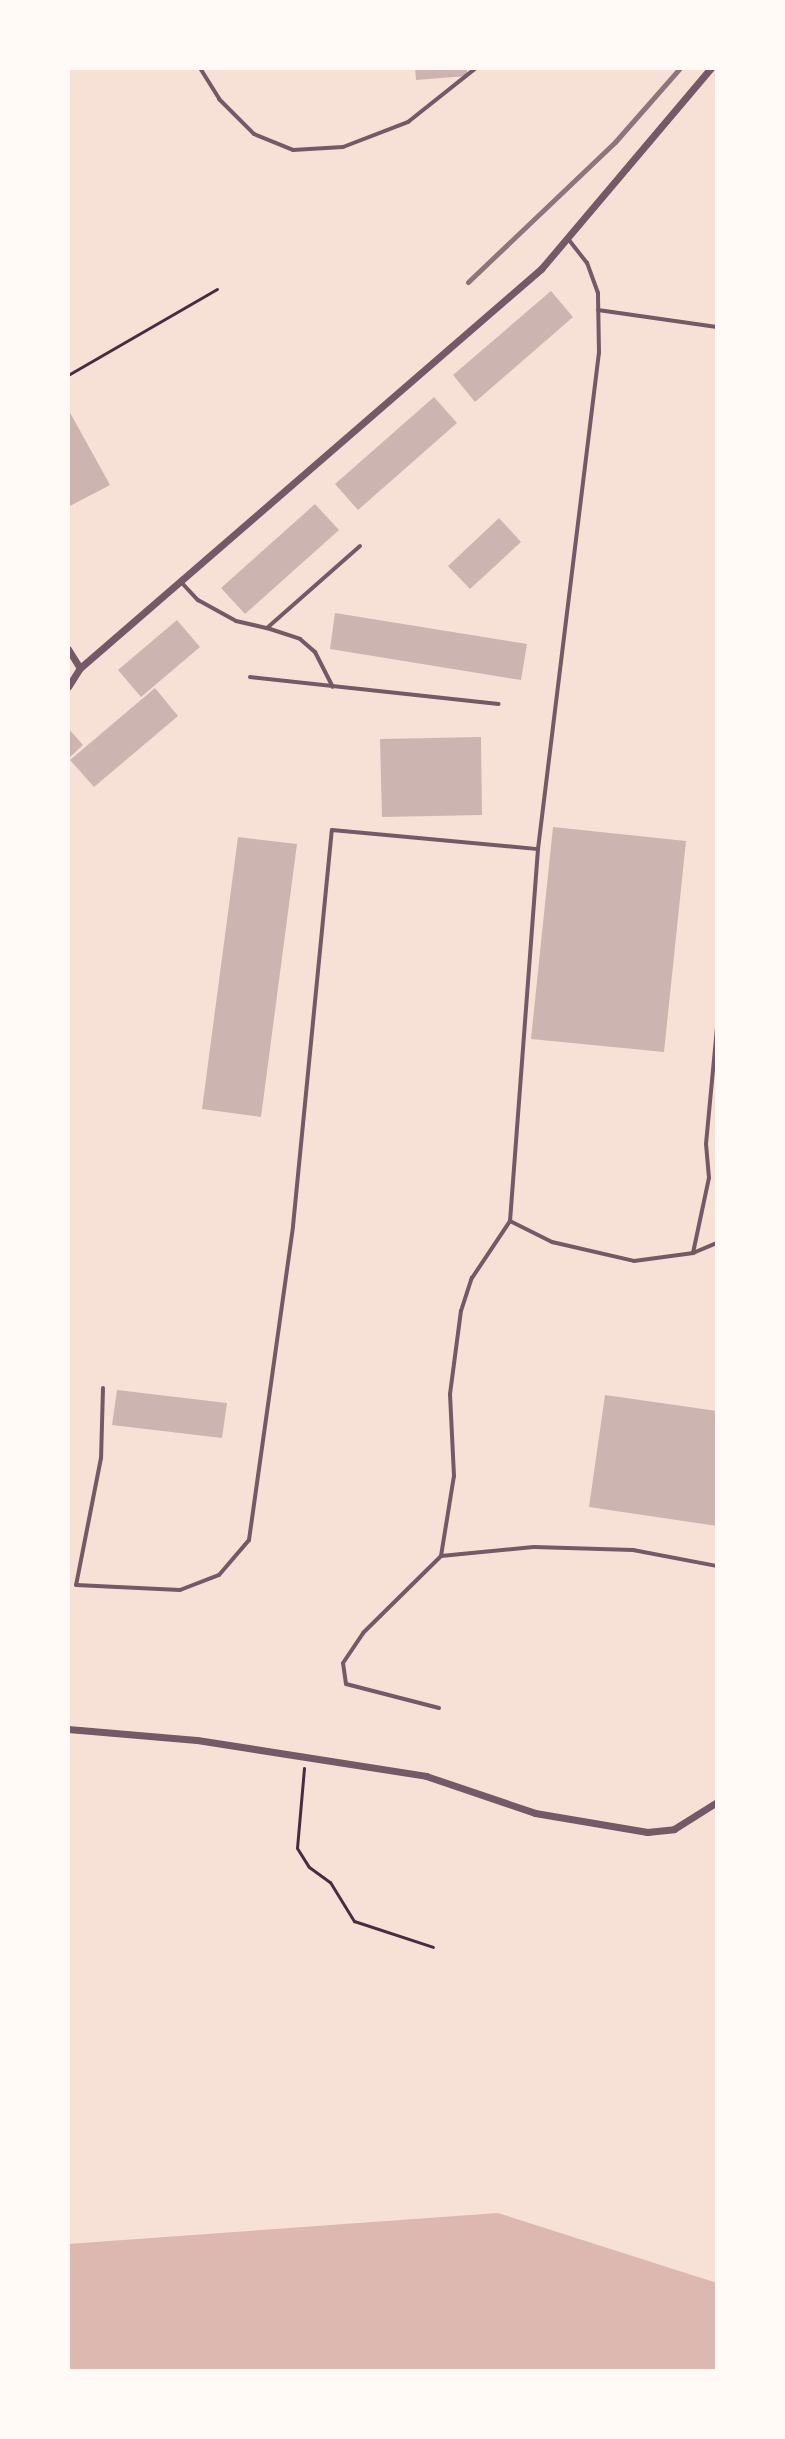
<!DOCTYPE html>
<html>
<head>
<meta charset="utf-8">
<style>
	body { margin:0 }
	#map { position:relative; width:785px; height:2439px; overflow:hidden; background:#f7e1d7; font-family:"Source Sans 3",sans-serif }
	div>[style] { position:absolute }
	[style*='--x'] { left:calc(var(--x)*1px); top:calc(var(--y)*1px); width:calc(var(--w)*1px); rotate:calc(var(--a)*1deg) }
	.water>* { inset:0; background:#dcb8b0 }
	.building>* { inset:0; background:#ccb4b1 }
	.path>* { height:3px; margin:-1.5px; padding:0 1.5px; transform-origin:1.5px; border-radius:1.5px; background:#4a2c40 }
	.service>* { height:4px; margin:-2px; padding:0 2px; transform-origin:2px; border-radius:2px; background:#755966 }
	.minor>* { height:7px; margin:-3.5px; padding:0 3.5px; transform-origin:3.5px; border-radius:3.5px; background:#755966 }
	.rail>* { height:5px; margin:-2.5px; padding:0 2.5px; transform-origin:2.5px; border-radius:2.5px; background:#8f747c }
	span { translate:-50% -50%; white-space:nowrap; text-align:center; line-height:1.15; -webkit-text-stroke:6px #fffaf5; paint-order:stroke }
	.frame { position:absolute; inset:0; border:70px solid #fffaf5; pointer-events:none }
</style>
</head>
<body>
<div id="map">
	<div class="water">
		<i style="clip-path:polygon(498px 2213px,717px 2283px,717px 2371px,68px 2371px,68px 2244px)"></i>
	</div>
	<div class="building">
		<i style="clip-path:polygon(415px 68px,467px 68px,467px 76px,416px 80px)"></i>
		<i style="clip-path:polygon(551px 291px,573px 317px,475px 402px,453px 375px)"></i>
		<i style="clip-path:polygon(434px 397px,457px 423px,358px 510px,335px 484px)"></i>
		<i style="clip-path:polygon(68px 409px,110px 485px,68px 507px)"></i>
		<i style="clip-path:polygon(315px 504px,339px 530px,245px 614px,221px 588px)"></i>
		<i style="clip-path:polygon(499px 518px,521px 542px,470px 589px,448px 566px)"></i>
		<i style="clip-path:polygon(335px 613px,527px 644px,521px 680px,330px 649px)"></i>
		<i style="clip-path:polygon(177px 620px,200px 647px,141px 697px,118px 670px)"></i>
		<i style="clip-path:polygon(155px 688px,178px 716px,94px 787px,70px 760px)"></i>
		<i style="clip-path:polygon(68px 728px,83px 745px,68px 759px)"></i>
		<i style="clip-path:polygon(481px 737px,482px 815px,382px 817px,380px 739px)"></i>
		<i style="clip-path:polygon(553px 827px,686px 841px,664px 1052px,531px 1039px)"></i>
		<i style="clip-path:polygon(238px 837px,297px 844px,261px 1117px,202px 1109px)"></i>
		<i style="clip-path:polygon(117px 1390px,227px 1403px,222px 1438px,112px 1425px)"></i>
		<i style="clip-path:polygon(605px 1395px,717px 1411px,717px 1526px,589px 1507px)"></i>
	</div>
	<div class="path">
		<i style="--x:68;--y:375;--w:172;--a:-30"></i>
		<i style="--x:304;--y:1768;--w:80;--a:95"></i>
		<i style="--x:297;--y:1848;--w:22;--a:58"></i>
		<i style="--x:309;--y:1867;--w:26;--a:36"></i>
		<i style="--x:330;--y:1882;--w:46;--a:58.4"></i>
		<i style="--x:354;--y:1921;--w:83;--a:18.2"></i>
	</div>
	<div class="service">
		<i style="--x:200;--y:68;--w:36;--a:58"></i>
		<i style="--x:219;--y:99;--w:49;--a:45"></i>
		<i style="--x:254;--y:134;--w:42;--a:22.3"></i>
		<i style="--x:293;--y:150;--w:50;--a:-3.4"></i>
		<i style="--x:343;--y:147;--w:70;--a:-21"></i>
		<i style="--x:408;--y:122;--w:87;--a:-38.5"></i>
		<i style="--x:598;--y:310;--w:120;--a:8.1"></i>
		<i style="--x:181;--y:582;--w:25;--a:47"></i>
		<i style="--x:198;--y:600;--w:43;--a:28.9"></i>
		<i style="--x:236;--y:621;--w:32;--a:13"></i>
		<i style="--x:267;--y:628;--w:124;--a:-41.4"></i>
		<i style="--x:267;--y:628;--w:35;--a:18"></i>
		<i style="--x:300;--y:639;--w:20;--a:41"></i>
		<i style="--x:315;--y:652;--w:39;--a:63"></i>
		<i style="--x:250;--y:677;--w:250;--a:6.2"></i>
		<i style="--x:538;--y:849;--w:373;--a:94.3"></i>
		<i style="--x:510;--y:1221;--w:47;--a:26.6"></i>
		<i style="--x:552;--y:1242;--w:84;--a:13"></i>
		<i style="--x:634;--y:1261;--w:60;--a:-7.7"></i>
		<i style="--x:693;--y:1253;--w:26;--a:-23"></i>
		<i style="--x:693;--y:1253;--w:77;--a:-78"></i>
		<i style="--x:709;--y:1178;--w:34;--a:-95"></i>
		<i style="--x:706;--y:1144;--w:118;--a:-84.6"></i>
		<i style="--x:103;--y:1388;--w:70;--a:91.6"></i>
		<i style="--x:101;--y:1458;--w:129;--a:101.1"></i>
		<i style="--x:76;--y:1585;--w:104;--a:2.8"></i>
		<i style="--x:180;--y:1590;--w:42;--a:-21"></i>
		<i style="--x:219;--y:1575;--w:46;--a:-49.4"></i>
		<i style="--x:249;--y:1540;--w:317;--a:-82"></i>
		<i style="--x:293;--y:1226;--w:398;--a:-84.4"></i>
		<i style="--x:332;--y:830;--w:207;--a:5.3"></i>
		<i style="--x:538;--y:849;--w:500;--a:-83"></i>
		<i style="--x:599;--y:353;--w:60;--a:-91"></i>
		<i style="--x:598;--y:293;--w:32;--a:-110"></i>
		<i style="--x:587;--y:263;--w:29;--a:-128"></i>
		<i style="--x:441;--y:1556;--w:93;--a:-5.5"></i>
		<i style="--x:534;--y:1547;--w:99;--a:1.7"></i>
		<i style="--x:633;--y:1550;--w:86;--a:10.8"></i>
		<i style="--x:439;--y:1708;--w:96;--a:-165.5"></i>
		<i style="--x:346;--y:1684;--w:21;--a:-98"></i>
		<i style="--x:343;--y:1663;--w:36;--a:-56"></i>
		<i style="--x:363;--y:1633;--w:110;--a:-44.6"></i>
		<i style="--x:441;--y:1556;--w:81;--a:-80.8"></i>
		<i style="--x:454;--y:1476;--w:82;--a:-92.8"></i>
		<i style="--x:450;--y:1394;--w:84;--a:-82.5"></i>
		<i style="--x:461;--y:1311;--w:35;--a:-72"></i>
		<i style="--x:472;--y:1278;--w:69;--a:-56.3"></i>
	</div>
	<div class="minor">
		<i style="--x:68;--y:649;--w:22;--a:58"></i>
		<i style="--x:68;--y:687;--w:22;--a:-58"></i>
		<i style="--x:80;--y:668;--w:610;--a:-40.88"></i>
		<i style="--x:541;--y:269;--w:263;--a:-49.8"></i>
		<i style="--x:68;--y:1729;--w:129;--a:4.9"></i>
		<i style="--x:197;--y:1740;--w:232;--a:8.9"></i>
		<i style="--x:426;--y:1776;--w:115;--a:18.7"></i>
		<i style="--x:535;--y:1813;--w:114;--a:9.6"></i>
		<i style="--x:647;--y:1832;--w:27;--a:-6"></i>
		<i style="--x:674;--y:1829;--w:51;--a:-32.1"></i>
	</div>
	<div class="rail">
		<i style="--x:468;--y:282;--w:203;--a:-43.6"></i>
		<i style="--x:615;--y:142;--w:98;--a:-48.7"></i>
	</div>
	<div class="frame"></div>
</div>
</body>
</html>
